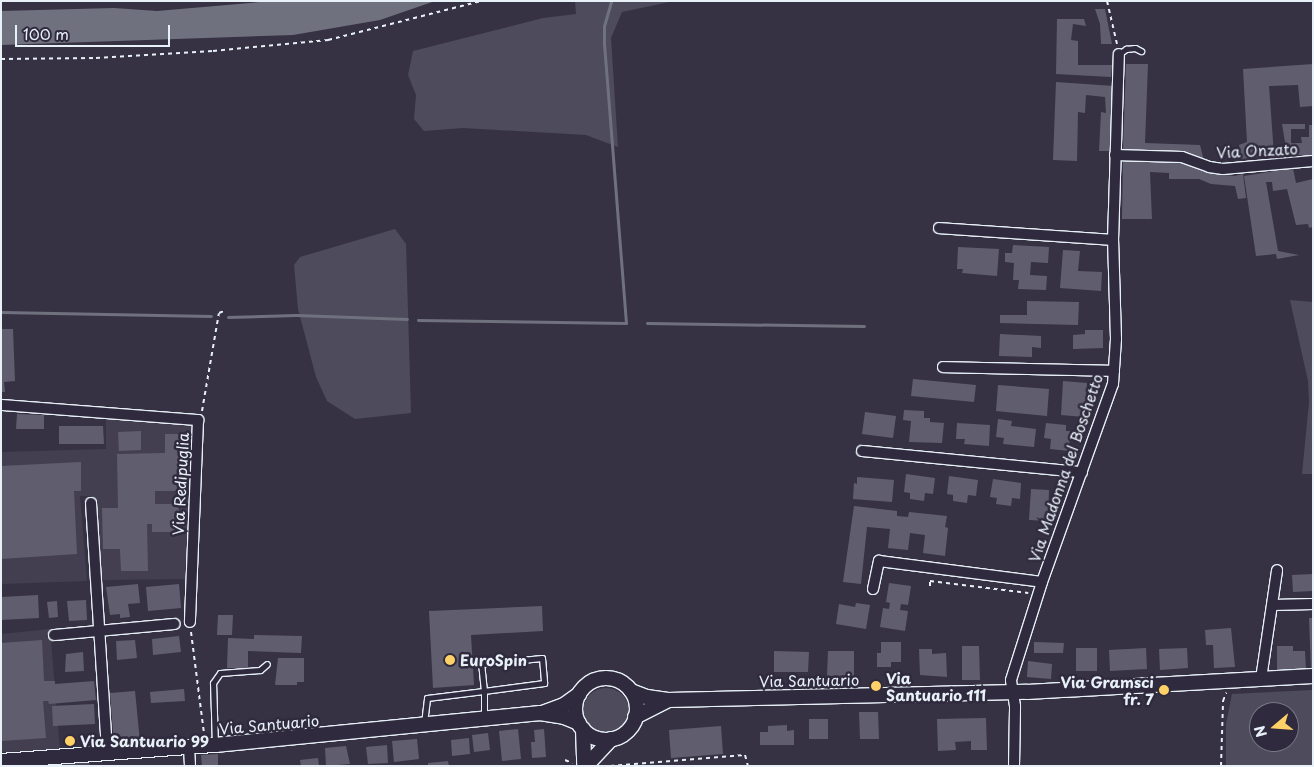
<!DOCTYPE html>
<html>
<head>
<meta charset="utf-8">
<style>
	body { margin:0 }
	#map { position:relative; width:1314px; height:767px; overflow:hidden; background:#363244; font-family:"Playpen Sans",sans-serif }
	div>[style] { position:absolute }
	[style*='--x'] { left:calc(var(--x)*1px); top:calc(var(--y)*1px); width:calc(var(--w)*1px); rotate:calc(var(--a)*1deg) }
	.built>* { inset:0; background:#433f51 }
	.green>* { inset:0; background:#4d4b5c }
	.round { border-radius:50% }
	.water>* { inset:0; background:#70717f }
	.stream>* { height:3px; margin:-1.5px; padding:0 1.5px; transform-origin:1.5px; border-radius:1.5px; background:#70717f }
	.building>* { inset:0; background:#605e6e }
	.path>* { height:2px; margin-top:-1px; transform-origin:0; background:repeating-linear-gradient(90deg,#e8f1f8 0 4px,transparent 0 8px) }
	.roads { filter:drop-shadow(1px 0 #e8f1f8) drop-shadow(-1px 0 #e8f1f8) drop-shadow(0 1px #e8f1f8) drop-shadow(0 -1px #e8f1f8) }
	.lane>* { height:5px; margin:-2.5px; padding:0 2.5px; transform-origin:2.5px; border-radius:2.5px; background:#2f2a3d }
	.street>* { height:10px; margin:-5px; padding:0 5px; transform-origin:5px; border-radius:5px; background:#2f2a3d }
	.secondary>* { height:14px; margin:-7px; padding:0 7px; transform-origin:7px; border-radius:7px; background:#2f2a3d }
	.secondary>.ring { margin:-7px; padding:0; box-sizing:content-box; background:none; border:14px solid #2f2a3d; border-radius:50% }
	.dots>* { width:14px; height:14px; translate:-50% -50%; box-sizing:border-box; border:2px solid #2f2a3d; border-radius:50% }
	span { translate:-50% -50%; white-space:nowrap; text-align:center; line-height:1.15; -webkit-text-stroke:5px #2f2a3d; paint-order:stroke }
	.street-label { font-size:15px; color:#e8f1f8 }
	.poi-label { font-size:15px; color:#e8f1f8; font-weight:700 }
	.left { translate:0 -50%; text-align:left }
	.right { translate:-100% -50%; text-align:right }
	.frame { position:absolute; inset:0; border:2px solid #e8f1f8; pointer-events:none }
	.north { position:absolute; left:1249px; top:702px; width:50px; height:50px; box-sizing:border-box; background:#2f2a3d; border:1px solid #797a88; border-radius:50%; rotate:252deg; font-size:14px; font-weight:700; line-height:20px; text-align:center; color:#e8f1f8 }
	.north::after { content:''; display:block; margin:auto; width:18px; height:22px; background:#ffd166; clip-path:polygon(50% 0,100% 100%,50% 72%,0 100%) }
	.scale { position:absolute; left:15px; top:25px; width:155px; height:22px; box-sizing:border-box; border:2px solid #e8f1f8; border-top:0; padding-left:6px; font-size:15px; line-height:18px; white-space:nowrap; color:#e8f1f8; -webkit-text-stroke:4px #2f2a3d; paint-order:stroke }
</style>
</head>
<body>
<div id="map">
	<div class="built">
		<i style="clip-path:polygon(106px 417px,193px 422px,185px 579px,101px 580px,94px 496px,80px 496px,87px 581px,1px 584px,1px 452px,106px 449px)"></i>
		<i style="clip-path:polygon(50px 629px,60px 750px,1px 752px,1px 634px)"></i>
	</div>
	<div class="green">
		<i style="clip-path:polygon(575px 1px,674px 1px,622px 12px,611px 38px,618px 147px,586px 135px,463px 128px,424px 131px,414px 119px,416px 95px,408px 75px,413px 51px,543px 18px,576px 14px)"></i>
		<i style="clip-path:polygon(395px 229px,406px 244px,411px 413px,355px 419px,327px 401px,316px 377px,298px 309px,294px 265px,300px 257px)"></i>
		<i style="clip-path:polygon(1290px 300px,1313px 302px,1313px 474px,1302px 474px,1309px 402px,1308px 381px)"></i>
		<i class="round" style="left:583px;top:688px;width:46px;height:46px"></i>
		<i style="clip-path:polygon(evenodd,1313px 690px,1313px 766px,1226px 766px,1226px 724px,1232px 694px,1313px 690px,1259px 712px,1289px 712px,1289px 742px,1259px 742px,1259px 712px)"></i>
		<i style="clip-path:polygon(87px 760px,91px 766px,18px 766px)"></i>
	</div>
	<div class="water">
		<i style="clip-path:polygon(272px 1px,435px 1px,380px 20px,293px 35px,1px 45px,1px 11px,114px 8px,157px 11px)"></i>
	</div>
	<div class="stream">
		<i style="--x:1;--y:312;--w:210;--a:1.1"></i>
		<i style="--x:228;--y:317;--w:68;--a:-1.7"></i>
		<i style="--x:296;--y:315;--w:111;--a:2.1"></i>
		<i style="--x:418;--y:320;--w:208;--a:0.8"></i>
		<i style="--x:626;--y:323;--w:280;--a:-94.5"></i>
		<i style="--x:604;--y:44;--w:18;--a:-90"></i>
		<i style="--x:604;--y:26;--w:26;--a:-74"></i>
		<i style="--x:647;--y:323;--w:217;--a:0.8"></i>
	</div>
	<div class="building">
		<i style="clip-path:polygon(1095px 9px,1105px 9px,1112px 44px,1101px 44px,1100px 24px)"></i>
		<i style="clip-path:polygon(1057px 19px,1084px 19px,1086px 26px,1073px 24px,1071px 40px,1078px 41px,1078px 65px,1112px 65px,1111px 77px,1056px 74px)"></i>
		<i style="clip-path:polygon(1126px 64px,1148px 64px,1145px 143px,1200px 145px,1204px 161px,1184px 154px,1123px 150px)"></i>
		<i style="clip-path:polygon(1313px 64px,1313px 106px,1300px 107px,1298px 85px,1269px 86px,1274px 155px,1241px 159px,1239px 145px,1247px 142px,1243px 69px)"></i>
		<i style="clip-path:polygon(1056px 82px,1114px 86px,1113px 151px,1099px 151px,1101px 112px,1106px 113px,1105px 97px,1086px 95px,1085px 113px,1078px 112px,1077px 161px,1053px 160px)"></i>
		<i style="clip-path:polygon(1282px 124px,1305px 124px,1305px 129px,1291px 129px,1291px 143px,1302px 143px,1301px 137px,1309px 137px,1309px 125px,1313px 125px,1313px 156px,1287px 154px)"></i>
		<i style="clip-path:polygon(1182px 160px,1216px 174px,1234px 176px,1243px 174px,1246px 198px,1238px 199px,1235px 186px,1211px 184px,1199px 179px,1169px 179px,1169px 173px,1150px 172px,1152px 219px,1122px 219px,1123px 161px)"></i>
		<i style="clip-path:polygon(1293px 168px,1296px 183px,1313px 179px,1313px 227px,1309px 228px,1308px 224px,1296px 225px,1287px 189px,1273px 191px,1272px 182px,1266px 182px,1278px 251px,1299px 255px,1277px 259px,1276px 254px,1256px 256px,1244px 176px)"></i>
		<i style="clip-path:polygon(1013px 245px,1049px 247px,1048px 263px,1031px 262px,1030px 275px,1047px 276px,1046px 290px,1018px 289px,1019px 280px,1013px 280px,1014px 263px,1005px 262px,1005px 253px,1012px 253px)"></i>
		<i style="clip-path:polygon(958px 247px,999px 249px,997px 276px,962px 273px,963px 269px,957px 269px)"></i>
		<i style="clip-path:polygon(1063px 250px,1080px 251px,1078px 271px,1102px 272px,1101px 291px,1060px 288px)"></i>
		<i style="clip-path:polygon(1027px 301px,1079px 302px,1078px 325px,1000px 323px,1000px 315px,1027px 315px)"></i>
		<i style="clip-path:polygon(1px 329px,13px 329px,15px 381px,4px 382px,5px 392px,1px 392px)"></i>
		<i style="clip-path:polygon(1085px 330px,1103px 330px,1103px 348px,1073px 349px,1073px 335px,1085px 334px)"></i>
		<i style="clip-path:polygon(1000px 334px,1041px 336px,1041px 348px,1032px 347px,1032px 357px,999px 356px)"></i>
		<i style="clip-path:polygon(913px 379px,976px 385px,974px 402px,911px 396px)"></i>
		<i style="clip-path:polygon(1063px 381px,1087px 383px,1084px 417px,1061px 415px)"></i>
		<i style="clip-path:polygon(998px 385px,1049px 389px,1047px 416px,996px 411px)"></i>
		<i style="clip-path:polygon(904px 410px,924px 411px,924px 418px,930px 418px,930px 422px,944px 423px,942px 443px,909px 442px,911px 421px,903px 420px)"></i>
		<i style="clip-path:polygon(865px 412px,896px 416px,893px 438px,862px 434px)"></i>
		<i style="clip-path:polygon(17px 414px,44px 415px,44px 429px,16px 429px)"></i>
		<i style="clip-path:polygon(998px 419px,1012px 421px,1011px 426px,1036px 429px,1034px 447px,1003px 444px,1004px 438px,996px 437px)"></i>
		<i style="clip-path:polygon(957px 423px,990px 425px,989px 446px,964px 444px,965px 439px,956px 439px)"></i>
		<i style="clip-path:polygon(1046px 423px,1066px 425px,1066px 431px,1070px 431px,1069px 451px,1050px 449px,1051px 439px,1044px 438px)"></i>
		<i style="clip-path:polygon(59px 426px,103px 426px,104px 444px,59px 444px)"></i>
		<i style="clip-path:polygon(141px 431px,141px 450px,119px 451px,118px 432px)"></i>
		<i style="clip-path:polygon(165px 434px,189px 434px,189px 453px,186px 453px,187px 491px,155px 491px,155px 504px,179px 504px,179px 532px,152px 532px,152px 524px,147px 524px,148px 571px,121px 571px,120px 549px,103px 549px,102px 508px,118px 508px,117px 454px,165px 453px)"></i>
		<i style="clip-path:polygon(81px 462px,81px 491px,74px 491px,77px 554px,1px 559px,1px 466px)"></i>
		<i style="clip-path:polygon(906px 474px,935px 478px,933px 494px,925px 493px,924px 501px,910px 499px,910px 493px,904px 492px)"></i>
		<i style="clip-path:polygon(949px 476px,978px 480px,976px 496px,968px 495px,967px 503px,953px 501px,953px 495px,947px 494px)"></i>
		<i style="clip-path:polygon(857px 477px,894px 480px,892px 502px,853px 499px,854px 483px,857px 484px)"></i>
		<i style="clip-path:polygon(993px 479px,1021px 483px,1020px 499px,1012px 498px,1011px 506px,996px 504px,997px 498px,990px 497px)"></i>
		<i style="clip-path:polygon(1031px 489px,1049px 490px,1048px 521px,1029px 520px)"></i>
		<i style="clip-path:polygon(854px 506px,897px 511px,897px 516px,908px 517px,909px 512px,947px 516px,945px 527px,948px 528px,945px 556px,923px 553px,925px 535px,910px 533px,908px 550px,888px 548px,890px 529px,867px 527px,861px 584px,843px 582px)"></i>
		<i style="clip-path:polygon(1313px 574px,1313px 591px,1293px 592px,1292px 575px)"></i>
		<i style="clip-path:polygon(889px 583px,911px 586px,908px 605px,901px 604px,900px 610px,908px 611px,905px 631px,880px 627px,883px 608px,889px 609px,890px 603px,886px 602px)"></i>
		<i style="clip-path:polygon(138px 584px,140px 603px,128px 604px,130px 617px,120px 618px,120px 614px,110px 615px,106px 587px)"></i>
		<i style="clip-path:polygon(179px 584px,181px 608px,148px 611px,146px 587px)"></i>
		<i style="clip-path:polygon(38px 595px,39px 618px,1px 620px,1px 597px)"></i>
		<i style="clip-path:polygon(86px 600px,87px 620px,69px 621px,67px 601px)"></i>
		<i style="clip-path:polygon(57px 601px,58px 617px,49px 618px,47px 602px)"></i>
		<i style="clip-path:polygon(856px 603px,870px 605px,866px 629px,836px 624px,839px 604px,855px 607px)"></i>
		<i style="clip-path:polygon(542px 606px,543px 631px,471px 635px,474px 685px,433px 688px,429px 611px)"></i>
		<i style="clip-path:polygon(218px 615px,233px 615px,232px 635px,217px 635px)"></i>
		<i style="clip-path:polygon(1309px 618px,1313px 618px,1313px 670px,1311px 670px)"></i>
		<i style="clip-path:polygon(1231px 628px,1235px 667px,1214px 668px,1213px 645px,1206px 645px,1205px 630px)"></i>
		<i style="clip-path:polygon(254px 635px,302px 636px,301px 653px,248px 651px,248px 668px,227px 668px,228px 638px,254px 639px)"></i>
		<i style="clip-path:polygon(179px 636px,181px 652px,153px 655px,152px 639px)"></i>
		<i style="clip-path:polygon(42px 640px,44px 681px,55px 681px,55px 684px,94px 681px,96px 700px,49px 704px,48px 701px,43px 701px,46px 738px,1px 741px,1px 643px)"></i>
		<i style="clip-path:polygon(135px 640px,137px 658px,117px 660px,116px 641px)"></i>
		<i style="clip-path:polygon(881px 642px,901px 642px,901px 662px,891px 662px,891px 667px,877px 667px,877px 653px,881px 653px)"></i>
		<i style="clip-path:polygon(1034px 642px,1064px 643px,1063px 653px,1034px 653px)"></i>
		<i style="clip-path:polygon(962px 646px,979px 646px,980px 680px,962px 680px)"></i>
		<i style="clip-path:polygon(1277px 646px,1293px 646px,1293px 651px,1305px 651px,1306px 669px,1277px 670px)"></i>
		<i style="clip-path:polygon(1076px 648px,1097px 648px,1097px 671px,1076px 671px)"></i>
		<i style="clip-path:polygon(1146px 648px,1147px 669px,1110px 671px,1109px 650px)"></i>
		<i style="clip-path:polygon(1187px 648px,1188px 668px,1160px 670px,1159px 649px)"></i>
		<i style="clip-path:polygon(919px 649px,932px 649px,932px 654px,946px 653px,947px 677px,920px 675px)"></i>
		<i style="clip-path:polygon(774px 651px,809px 652px,808px 672px,774px 672px)"></i>
		<i style="clip-path:polygon(828px 651px,854px 651px,854px 676px,827px 676px)"></i>
		<i style="clip-path:polygon(83px 652px,84px 671px,65px 672px,66px 654px)"></i>
		<i style="clip-path:polygon(278px 658px,304px 658px,304px 682px,297px 682px,297px 685px,275px 685px)"></i>
		<i style="clip-path:polygon(1028px 661px,1052px 664px,1051px 679px,1027px 677px)"></i>
		<i style="clip-path:polygon(184px 689px,185px 701px,151px 703px,150px 692px)"></i>
		<i style="clip-path:polygon(135px 691px,140px 742px,114px 744px,110px 693px)"></i>
		<i style="clip-path:polygon(94px 704px,95px 724px,53px 726px,52px 706px)"></i>
		<i style="clip-path:polygon(859px 712px,878px 712px,879px 739px,860px 739px)"></i>
		<i style="clip-path:polygon(986px 718px,987px 750px,971px 750px,971px 741px,955px 742px,956px 750px,938px 751px,937px 719px)"></i>
		<i style="clip-path:polygon(809px 719px,828px 719px,828px 739px,809px 739px)"></i>
		<i style="clip-path:polygon(787px 725px,787px 731px,794px 730px,794px 745px,760px 745px,760px 732px,768px 732px,768px 726px)"></i>
		<i style="clip-path:polygon(721px 726px,723px 754px,671px 758px,669px 730px)"></i>
		<i style="clip-path:polygon(518px 729px,521px 759px,502px 761px,499px 731px)"></i>
		<i style="clip-path:polygon(544px 729px,546px 757px,532px 758px,531px 742px,535px 742px,534px 730px)"></i>
		<i style="clip-path:polygon(488px 733px,490px 750px,474px 752px,472px 735px)"></i>
		<i style="clip-path:polygon(469px 738px,470px 754px,452px 756px,451px 740px)"></i>
		<i style="clip-path:polygon(417px 739px,419px 759px,394px 762px,392px 741px)"></i>
		<i style="clip-path:polygon(387px 745px,388px 763px,368px 764px,366px 747px)"></i>
		<i style="clip-path:polygon(346px 746px,350px 764px,326px 766px,325px 748px)"></i>
		<i style="clip-path:polygon(218px 754px,218px 766px,202px 766px,201px 755px)"></i>
		<i style="clip-path:polygon(318px 758px,319px 766px,301px 766px,300px 760px)"></i>
		<i style="clip-path:polygon(448px 761px,449px 766px,428px 766px,428px 763px)"></i>
	</div>
	<div class="path">
		<i style="--x:1107;--y:1;--w:44;--a:76.9"></i>
		<i style="--x:1;--y:59;--w:95;--a:-0.6"></i>
		<i style="--x:96;--y:58;--w:117;--a:-3.4"></i>
		<i style="--x:213;--y:51;--w:116;--a:-5.5"></i>
		<i style="--x:328;--y:40;--w:158;--a:-14.3"></i>
		<i style="--x:202;--y:411;--w:99;--a:-80.2"></i>
		<i style="--x:219;--y:313;--w:5;--a:-22"></i>
		<i style="--x:930;--y:586;--w:5;--a:-90"></i>
		<i style="--x:930;--y:581;--w:99;--a:7"></i>
		<i style="--x:191;--y:632;--w:103;--a:82.7"></i>
		<i style="--x:565;--y:760;--w:8;--a:23"></i>
		<i style="--x:610;--y:766;--w:135;--a:-4.7"></i>
		<i style="--x:745;--y:755;--w:11;--a:75"></i>
		<i style="--x:1221;--y:766;--w:65;--a:-88.2"></i>
		<i style="--x:1223;--y:701;--w:9;--a:-69"></i>
	</div>
	<div class="roads">
		<div class="lane">
			<i style="--x:1119;--y:54;--w:9;--a:-36"></i>
			<i style="--x:1126;--y:49;--w:9;--a:-6"></i>
			<i style="--x:1135;--y:48;--w:7;--a:27"></i>
			<i style="--x:424;--y:723;--w:25;--a:-83"></i>
			<i style="--x:427;--y:698;--w:57;--a:-7"></i>
			<i style="--x:484;--y:691;--w:27;--a:-96"></i>
			<i style="--x:481;--y:664;--w:61;--a:-5.6"></i>
			<i style="--x:542;--y:658;--w:25;--a:85"></i>
			<i style="--x:544;--y:683;--w:61;--a:172.4"></i>
			<i style="--x:484;--y:691;--w:25;--a:90"></i>
			<i style="--x:215;--y:745;--w:62;--a:-91.8"></i>
			<i style="--x:213;--y:683;--w:12;--a:-55"></i>
			<i style="--x:220;--y:673;--w:40;--a:-4.3"></i>
			<i style="--x:260;--y:670;--w:9;--a:-41"></i>
		</div>
		<div class="street">
			<i style="--x:1115;--y:155;--w:67;--a:1.7"></i>
			<i style="--x:1182;--y:157;--w:29;--a:20"></i>
			<i style="--x:1209;--y:167;--w:14;--a:8"></i>
			<i style="--x:1223;--y:169;--w:90;--a:-5.1"></i>
			<i style="--x:939;--y:228;--w:174;--a:3.9"></i>
			<i style="--x:943;--y:367;--w:171;--a:1.3"></i>
			<i style="--x:1;--y:405;--w:198;--a:4.4"></i>
			<i style="--x:198;--y:420;--w:202;--a:92.3"></i>
			<i style="--x:862;--y:451;--w:221;--a:5.5"></i>
			<i style="--x:91;--y:503;--w:251;--a:86.3"></i>
			<i style="--x:873;--y:589;--w:29;--a:-78"></i>
			<i style="--x:879;--y:561;--w:164;--a:7.3"></i>
			<i style="--x:1272;--y:605;--w:41;--a:-1.4"></i>
			<i style="--x:54;--y:635;--w:121;--a:-5.2"></i>
			<i style="--x:1261;--y:679;--w:110;--a:-81.6"></i>
			<i style="--x:189;--y:747;--w:19;--a:87"></i>
			<i style="--x:1014;--y:766;--w:60;--a:-89"></i>
			<i style="--x:1015;--y:706;--w:26;--a:-99"></i>
			<i style="--x:1011;--y:680;--w:103;--a:-72.4"></i>
			<i style="--x:1042;--y:582;--w:210;--a:-70.3"></i>
			<i style="--x:1113;--y:384;--w:45;--a:-86.2"></i>
			<i style="--x:1116;--y:339;--w:99;--a:-91.7"></i>
			<i style="--x:1113;--y:240;--w:186;--a:-88.2"></i>
		</div>
		<div class="secondary">
			<i class="ring" style="left:575px;top:678px;width:48px;height:48px"></i>
			<i style="--x:631;--y:691;--w:17;--a:21"></i>
			<i style="--x:647;--y:697;--w:21;--a:8"></i>
			<i style="--x:668;--y:700;--w:359;--a:-1.3"></i>
			<i style="--x:1027;--y:692;--w:286;--a:-3.2"></i>
			<i style="--x:542;--y:713;--w:23;--a:-20"></i>
			<i style="--x:564;--y:705;--w:19;--a:-36"></i>
			<i style="--x:635;--y:717;--w:37;--a:-27"></i>
			<i style="--x:583;--y:729;--w:37;--a:88"></i>
			<i style="--x:1;--y:761;--w:215;--a:-4.3"></i>
			<i style="--x:215;--y:745;--w:327;--a:-5.6"></i>
			<i style="--x:540;--y:713;--w:24;--a:9"></i>
			<i style="--x:564;--y:717;--w:16;--a:22"></i>
			<i style="--x:586;--y:766;--w:37;--a:-47"></i>
		</div>
	</div>
	<div class="dots">
		<i style="left:450px;top:660px;background:#ffd166"></i>
		<i style="left:876px;top:686px;background:#ffd166"></i>
		<i style="left:1164px;top:690px;background:#ffd166"></i>
		<i style="left:70px;top:741px;background:#ffd166"></i>
	</div>
	<div class="street-label">
		<span style="left:1257px;top:150px;rotate:-3deg">Via Onzato</span>
		<span style="left:1065px;top:468px;rotate:-71deg">Via Madonna del Boschetto</span>
		<span style="left:180px;top:484px;rotate:-87deg">Via Redipuglia</span>
		<span style="left:809px;top:680px;rotate:-1deg">Via Santuario</span>
		<span style="left:269px;top:724px;rotate:-5deg">Via Santuario</span>
	</div>
	<div class="poi-label">
		<span class="left" style="left:460px;top:660px">EuroSpin</span>
		<span class="left" style="left:886px;top:686px">Via<br>Santuario 111</span>
		<span class="right" style="left:1154px;top:690px">Via Gramsci<br>fr. 7</span>
		<span class="left" style="left:80px;top:741px">Via Santuario 99</span>
	</div>
	<div class="frame"></div>
	<div class="north">N</div>
	<div class="scale">100 m</div>
</div>
</body>
</html>
